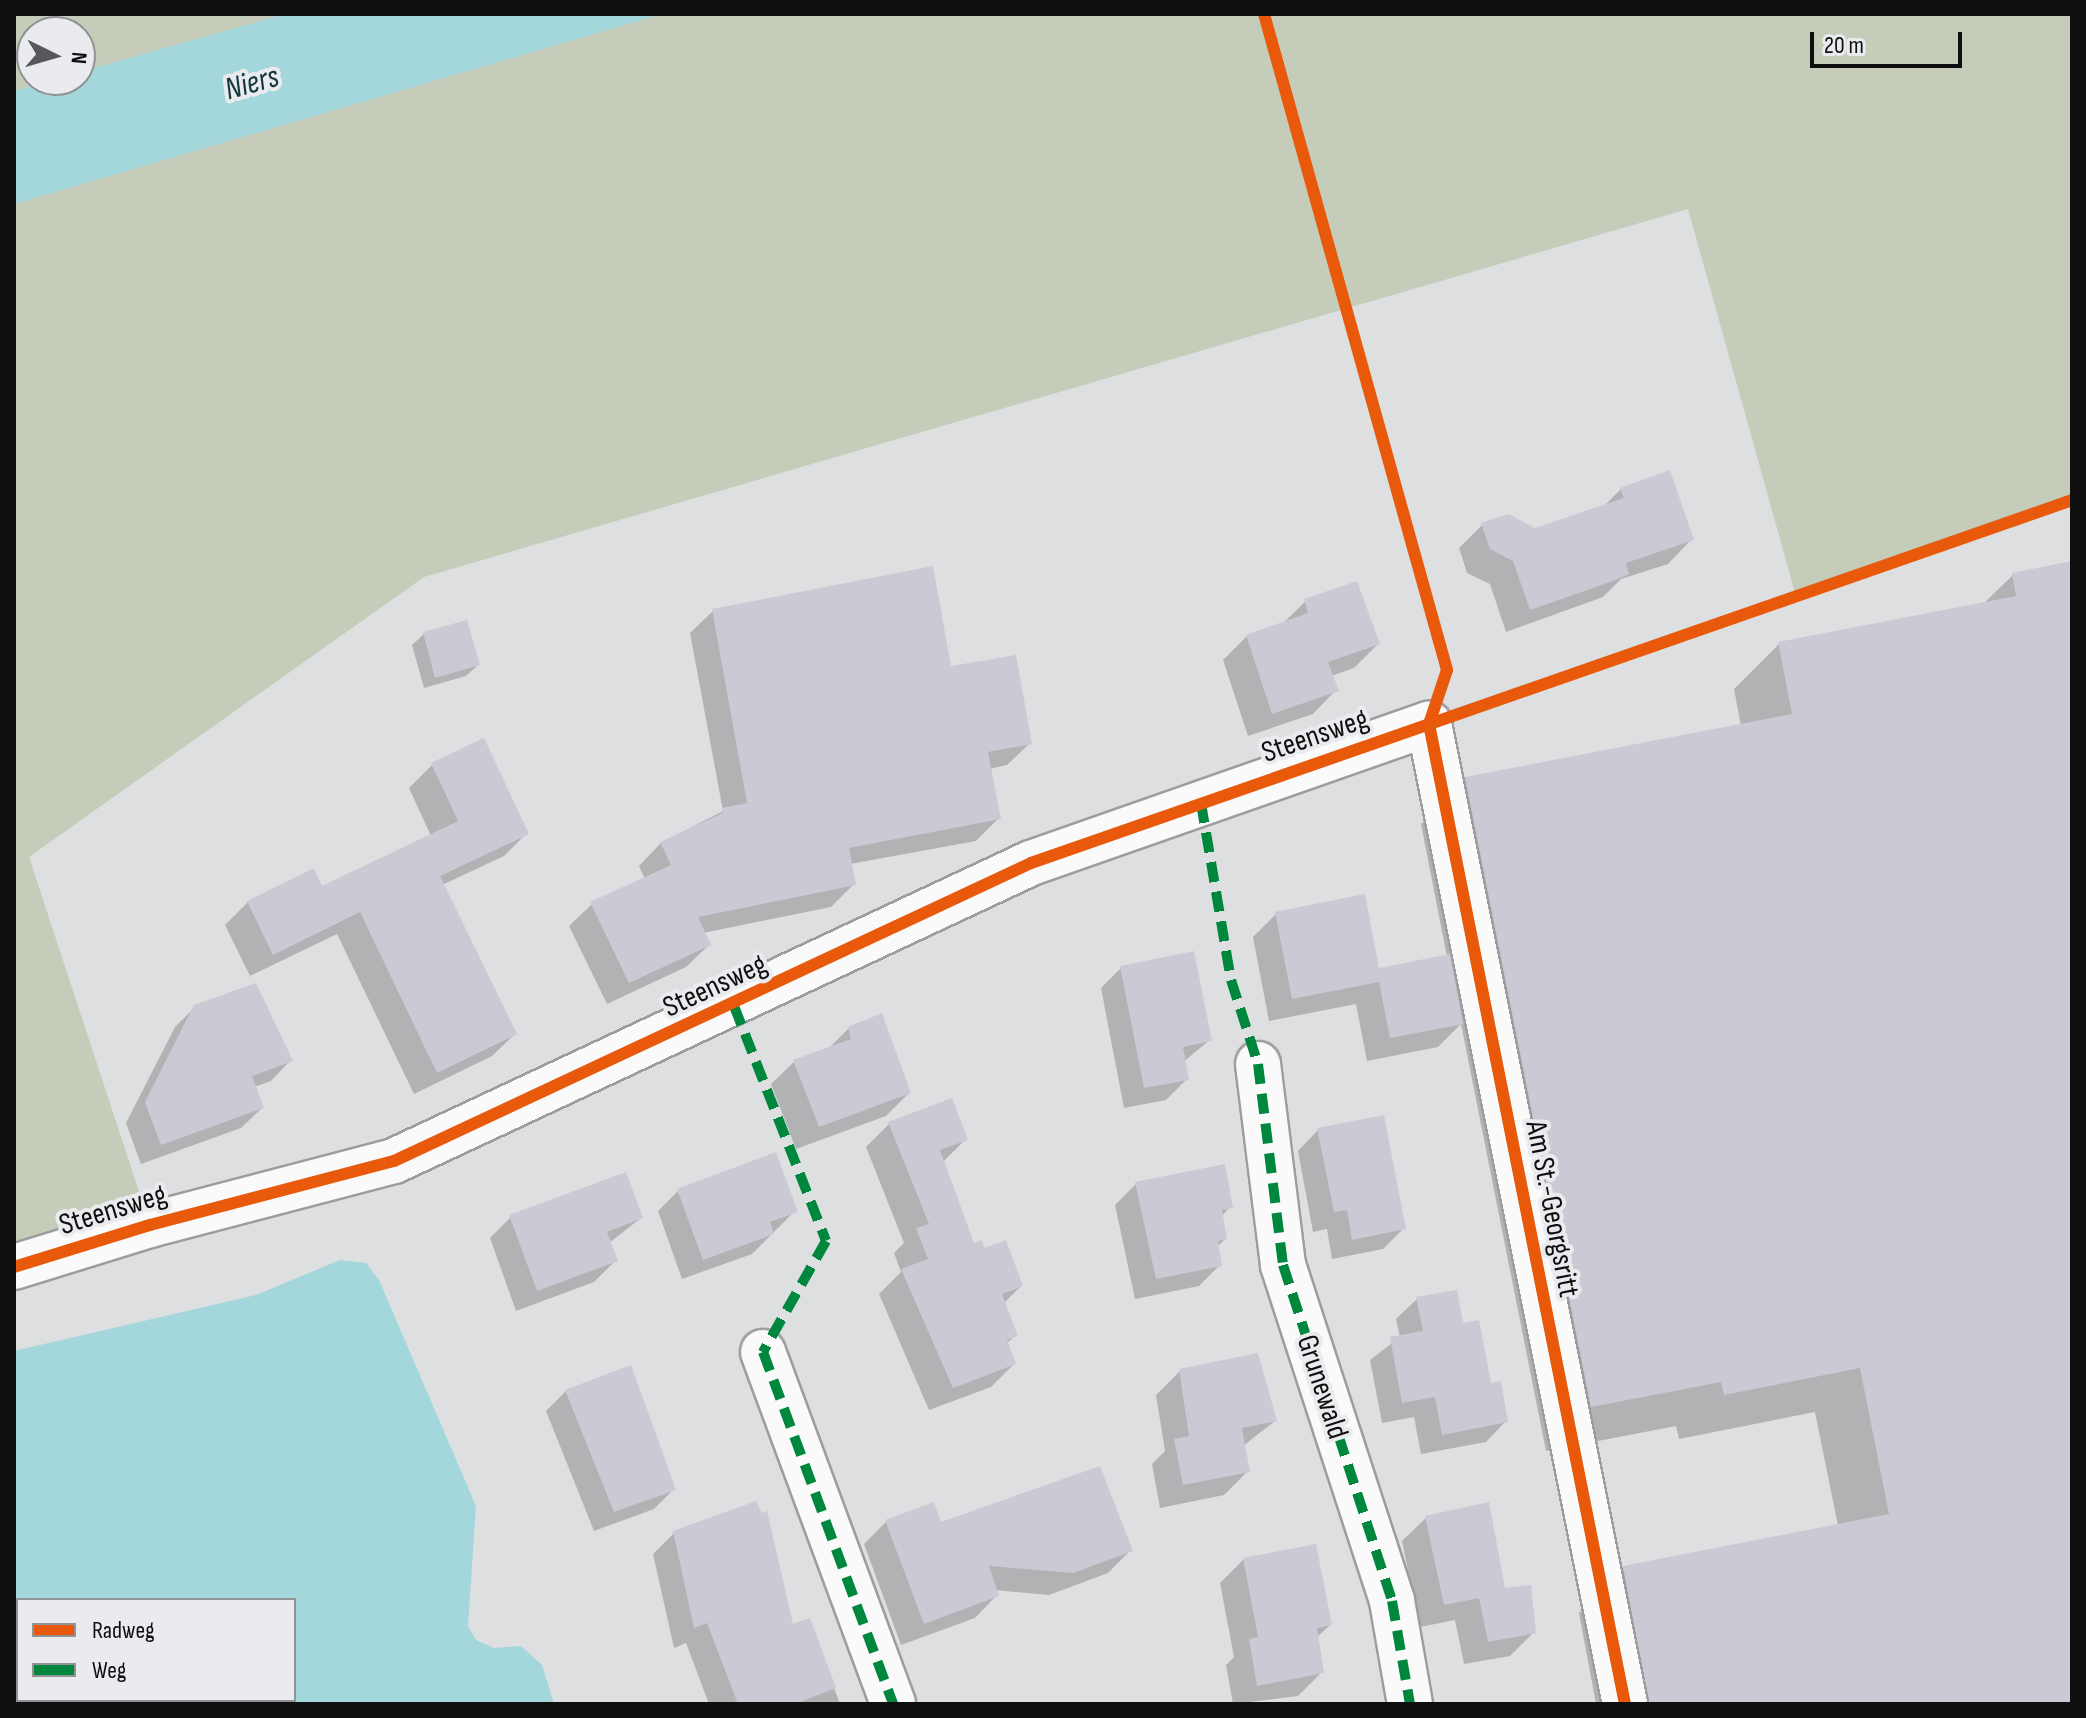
<!DOCTYPE html>
<html>
<head>
<meta charset="utf-8">
<style>
	body { margin:0 }
	#map { position:relative; width:2086px; height:1718px; overflow:hidden; background:#dedfe0; font-family:"Sofia Sans Condensed",sans-serif }
	div>[style] { position:absolute }
	[style*='--x'] { left:calc(var(--x)*1px); top:calc(var(--y)*1px); width:calc(var(--w)*1px); rotate:calc(var(--a)*1deg) }
	.green>* { inset:0; background:#c5cdba }
	.water>* { inset:0; background:#a3d7db }
	.shadow>* { inset:0; background:#0003 }
	.building>* { inset:0; background:#cacad4 }
	.roads { filter:drop-shadow(2px 0 #9c9d9e) drop-shadow(-2px 0 #9c9d9e) drop-shadow(0 2px #9c9d9e) drop-shadow(0 -2px #9c9d9e) }
	.street>* { height:44px; margin:-22px; padding:0 22px; transform-origin:22px; border-radius:22px; background:#fafafa }
	.quiet>* { height:10px; margin-top:-5px; transform-origin:0; background:repeating-linear-gradient(90deg,#00873e 0 20px,transparent 0 30px) }
	.cycleway>* { height:12px; margin:-6px; padding:0 6px; transform-origin:6px; border-radius:6px; background:#e8590c }
	span { translate:-50% -50%; white-space:nowrap; text-align:center; line-height:1.15; -webkit-text-stroke:8px #eaebee; paint-order:stroke }
	.street-label { font-size:30px; color:#0f0f10 }
	.water-label { font-size:32px; color:#14383b; font-style:italic }
	.frame { position:absolute; inset:0; border:16px solid #0f0f10; pointer-events:none }
	.legend { position:absolute; left:16px; top:1598px; width:280px; height:104px; box-sizing:border-box; background:#eaebee; border:2px solid #929395; margin:0; padding:10px 14px; list-style:none; font-size:24px; color:#0f0f10 }
	.legend li { display:flex; align-items:center; gap:16px; height:40px }
	.legend b { width:40px; border:2px solid #929395 }
	.north { position:absolute; left:16px; top:16px; width:80px; height:80px; box-sizing:border-box; background:#eaebee; border:2px solid #929395; border-radius:50%; rotate:95deg; font-size:22px; font-weight:700; line-height:32px; text-align:center; color:#0f0f10 }
	.north::after { content:''; display:block; margin:auto; width:28px; height:36px; background:#575859; clip-path:polygon(50% 0,100% 100%,50% 72%,0 100%) }
	.scale { position:absolute; left:1810px; top:32px; width:152px; height:36px; box-sizing:border-box; border:4px solid #0f0f10; border-top:0; padding-left:10px; font-size:24px; line-height:28px; white-space:nowrap; color:#0f0f10; -webkit-text-stroke:6px #eaebee; paint-order:stroke }
</style>
</head>
<body>
<div id="map">
	<div class="green">
		<i style="clip-path:polygon(14px 14px,285px 14px,80px 72px,80px 32px,32px 32px,32px 80px,53px 80px,14px 91px)"></i>
		<i style="clip-path:polygon(662px 14px,2072px 14px,2072px 500px,1797px 600px,1688px 209px,424px 577px,29px 857px,150px 1225px,14px 1267px,14px 204px)"></i>
	</div>
	<div class="water">
		<i style="clip-path:polygon(285px 14px,662px 14px,14px 204px,14px 91px,53px 80px,80px 80px,80px 72px)"></i>
		<i style="clip-path:polygon(evenodd,340px 1260px,366px 1263px,379px 1280px,476px 1506px,468px 1626px,476px 1640px,494px 1648px,521px 1646px,542px 1665px,554px 1704px,14px 1704px,14px 1351px,256px 1295px,340px 1260px,18px 1600px,294px 1600px,294px 1700px,18px 1700px,18px 1600px)"></i>
	</div>
	<div class="shadow">
		<i style="clip-path:polygon(1621px 489px,1691px 540px,1668px 564px,1621px 579px,1603px 597px,1506px 632px,1490px 584px,1467px 573px,1459px 548px,1482px 525px,1535px 530px,1603px 507px)"></i>
		<i style="clip-path:polygon(2072px 563px,2072px 1704px,1596px 1704px,1579px 1613px,1624px 1568px,1838px 1526px,1815px 1412px,1679px 1439px,1676px 1426px,1546px 1451px,1461px 1024px,1438px 1047px,1367px 1061px,1356px 1004px,1269px 1021px,1253px 937px,1276px 914px,1377px 970px,1447px 957px,1421px 824px,1466px 779px,1741px 726px,1734px 689px,1779px 644px,1982px 605px,2013px 575px)"></i>
		<i style="clip-path:polygon(1306px 601px,1378px 644px,1354px 668px,1331px 676px,1336px 690px,1313px 714px,1248px 736px,1223px 660px,1247px 636px,1282px 624px)"></i>
		<i style="clip-path:polygon(713px 611px,950px 668px,1030px 743px,1007px 765px,989px 769px,999px 818px,976px 841px,850px 864px,854px 884px,831px 907px,703px 933px,709px 945px,686px 967px,607px 1004px,569px 926px,592px 904px,645px 879px,639px 866px,661px 843px,723px 811px,690px 633px)"></i>
		<i style="clip-path:polygon(424px 634px,478px 665px,466px 676px,424px 688px,412px 645px)"></i>
		<i style="clip-path:polygon(432px 765px,527px 833px,504px 856px,442px 885px,515px 1034px,492px 1056px,414px 1094px,337px 934px,250px 976px,225px 925px,248px 902px,321px 889px,431px 836px,409px 788px)"></i>
		<i style="clip-path:polygon(1121px 968px,1210px 1040px,1183px 1062px,1187px 1079px,1166px 1100px,1124px 1108px,1101px 988px)"></i>
		<i style="clip-path:polygon(195px 1007px,291px 1060px,271px 1081px,254px 1087px,262px 1108px,241px 1128px,141px 1164px,126px 1123px,175px 1027px)"></i>
		<i style="clip-path:polygon(849px 1028px,909px 1093px,886px 1116px,796px 1149px,771px 1084px,794px 1062px,827px 1050px)"></i>
		<i style="clip-path:polygon(889px 1124px,965px 1140px,942px 1163px,973px 1246px,1021px 1286px,1004px 1303px,1016px 1335px,1006px 1344px,1014px 1364px,991px 1387px,929px 1410px,879px 1294px,901px 1272px,894px 1253px,904px 1243px,866px 1147px)"></i>
		<i style="clip-path:polygon(1318px 1130px,1404px 1228px,1383px 1249px,1332px 1259px,1327px 1229px,1313px 1232px,1298px 1151px)"></i>
		<i style="clip-path:polygon(1136px 1184px,1230px 1207px,1221px 1217px,1225px 1239px,1217px 1247px,1220px 1265px,1199px 1286px,1135px 1299px,1115px 1205px)"></i>
		<i style="clip-path:polygon(678px 1191px,795px 1211px,752px 1254px,682px 1279px,658px 1211px)"></i>
		<i style="clip-path:polygon(511px 1217px,641px 1218px,609px 1243px,615px 1261px,594px 1282px,516px 1311px,490px 1238px)"></i>
		<i style="clip-path:polygon(1417px 1299px,1462px 1326px,1506px 1421px,1486px 1442px,1421px 1454px,1414px 1417px,1382px 1423px,1370px 1360px,1400px 1337px,1396px 1319px)"></i>
		<i style="clip-path:polygon(1180px 1371px,1275px 1421px,1243px 1446px,1248px 1471px,1224px 1495px,1160px 1508px,1152px 1464px,1165px 1451px,1156px 1395px)"></i>
		<i style="clip-path:polygon(566px 1391px,674px 1489px,654px 1509px,594px 1531px,546px 1411px)"></i>
		<i style="clip-path:polygon(1426px 1518px,1503px 1590px,1534px 1632px,1510px 1656px,1464px 1664px,1455px 1620px,1420px 1627px,1402px 1541px)"></i>
		<i style="clip-path:polygon(887px 1521px,940px 1525px,1130px 1551px,1108px 1573px,1049px 1595px,995px 1590px,997px 1595px,975px 1618px,901px 1645px,864px 1544px)"></i>
		<i style="clip-path:polygon(674px 1533px,791px 1627px,809px 1620px,840px 1704px,709px 1704px,686px 1643px,674px 1648px,653px 1554px)"></i>
		<i style="clip-path:polygon(1244px 1559px,1330px 1625px,1316px 1638px,1322px 1672px,1298px 1696px,1233px 1704px,1226px 1665px,1234px 1657px,1220px 1583px)"></i>
	</div>
	<div class="building">
		<i style="clip-path:polygon(1670px 470px,1694px 540px,1626px 563px,1629px 574px,1616px 580px,1530px 610px,1513px 561px,1490px 549px,1481px 523px,1508px 514px,1535px 528px,1624px 498px,1620px 488px)"></i>
		<i style="clip-path:polygon(2072px 561px,2072px 1704px,1649px 1704px,1623px 1566px,1889px 1514px,1860px 1368px,1724px 1395px,1721px 1382px,1591px 1407px,1465px 777px,1792px 714px,1778px 642px,2016px 596px,2012px 573px)"></i>
		<i style="clip-path:polygon(933px 566px,951px 666px,1016px 655px,1032px 744px,988px 752px,1001px 819px,849px 848px,856px 885px,698px 917px,711px 945px,629px 983px,590px 902px,671px 865px,660px 842px,723px 813px,722px 808px,747px 803px,712px 609px)"></i>
		<i style="clip-path:polygon(1357px 581px,1380px 644px,1328px 662px,1339px 691px,1272px 714px,1246px 635px,1308px 613px,1304px 599px)"></i>
		<i style="clip-path:polygon(467px 620px,480px 665px,435px 678px,423px 632px)"></i>
		<i style="clip-path:polygon(484px 738px,529px 834px,440px 876px,517px 1034px,437px 1073px,360px 912px,273px 955px,247px 901px,314px 868px,322px 886px,458px 821px,431px 763px)"></i>
		<i style="clip-path:polygon(1365px 894px,1379px 968px,1450px 954px,1463px 1024px,1390px 1038px,1379px 982px,1292px 999px,1275px 912px)"></i>
		<i style="clip-path:polygon(1194px 951px,1212px 1041px,1183px 1047px,1189px 1080px,1144px 1088px,1120px 966px)"></i>
		<i style="clip-path:polygon(256px 983px,293px 1061px,252px 1076px,264px 1108px,161px 1145px,145px 1102px,194px 1005px)"></i>
		<i style="clip-path:polygon(882px 1013px,911px 1093px,819px 1127px,793px 1060px,851px 1039px,848px 1027px)"></i>
		<i style="clip-path:polygon(952px 1098px,968px 1140px,940px 1150px,974px 1243px,982px 1240px,984px 1248px,1006px 1240px,1023px 1286px,1002px 1294px,1018px 1336px,1007px 1340px,1016px 1364px,953px 1388px,901px 1269px,928px 1259px,916px 1228px,929px 1224px,888px 1122px)"></i>
		<i style="clip-path:polygon(1384px 1115px,1406px 1229px,1352px 1240px,1347px 1210px,1334px 1212px,1317px 1128px)"></i>
		<i style="clip-path:polygon(776px 1152px,798px 1212px,770px 1222px,774px 1234px,703px 1260px,677px 1189px)"></i>
		<i style="clip-path:polygon(1225px 1164px,1233px 1208px,1222px 1210px,1227px 1239px,1218px 1241px,1222px 1266px,1156px 1279px,1135px 1182px)"></i>
		<i style="clip-path:polygon(626px 1172px,643px 1218px,607px 1232px,618px 1261px,537px 1291px,509px 1215px)"></i>
		<i style="clip-path:polygon(1457px 1290px,1463px 1323px,1479px 1320px,1491px 1383px,1501px 1381px,1508px 1422px,1442px 1435px,1435px 1397px,1402px 1403px,1390px 1337px,1423px 1331px,1416px 1297px)"></i>
		<i style="clip-path:polygon(1258px 1353px,1277px 1421px,1242px 1428px,1250px 1472px,1183px 1485px,1174px 1439px,1189px 1436px,1179px 1369px)"></i>
		<i style="clip-path:polygon(631px 1365px,676px 1490px,614px 1512px,565px 1390px)"></i>
		<i style="clip-path:polygon(1100px 1466px,1133px 1551px,1073px 1573px,989px 1566px,999px 1596px,924px 1624px,885px 1520px,934px 1502px,941px 1522px)"></i>
		<i style="clip-path:polygon(756px 1501px,762px 1513px,767px 1511px,793px 1624px,810px 1618px,836px 1688px,795px 1704px,738px 1704px,707px 1623px,694px 1628px,673px 1531px)"></i>
		<i style="clip-path:polygon(1489px 1502px,1505px 1588px,1531px 1585px,1536px 1633px,1488px 1642px,1479px 1598px,1444px 1605px,1425px 1516px)"></i>
		<i style="clip-path:polygon(1316px 1544px,1332px 1625px,1317px 1628px,1324px 1673px,1257px 1686px,1249px 1639px,1258px 1637px,1243px 1558px)"></i>
	</div>
	<div class="roads">
		<div class="street">
			<i style="--x:1258;--y:1064;--w:203;--a:82.9"></i>
			<i style="--x:1283;--y:1265;--w:353;--a:72"></i>
			<i style="--x:1392;--y:1601;--w:105;--a:80.1"></i>
			<i style="--x:14;--y:1267;--w:142;--a:-17.2"></i>
			<i style="--x:150;--y:1225;--w:252;--a:-14.7"></i>
			<i style="--x:394;--y:1161;--w:703;--a:-25.07"></i>
			<i style="--x:1031;--y:863;--w:422;--a:-19.3"></i>
			<i style="--x:1429;--y:724;--w:999;--a:78.69"></i>
			<i style="--x:763;--y:1352;--w:375;--a:69.7"></i>
		</div>
	</div>
	<div class="quiet">
		<i style="--x:1201;--y:803;--w:180;--a:80.4"></i>
		<i style="--x:1231;--y:980;--w:88;--a:72.2"></i>
		<i style="--x:1258;--y:1064;--w:203;--a:82.9"></i>
		<i style="--x:1283;--y:1265;--w:353;--a:72"></i>
		<i style="--x:1392;--y:1601;--w:105;--a:80.1"></i>
		<i style="--x:734;--y:1006;--w:252;--a:68.6"></i>
		<i style="--x:826;--y:1241;--w:128;--a:119.6"></i>
		<i style="--x:763;--y:1352;--w:375;--a:69.7"></i>
	</div>
	<div class="cycleway">
		<i style="--x:1264;--y:14;--w:681;--a:74.41"></i>
		<i style="--x:1447;--y:670;--w:57;--a:108.4"></i>
		<i style="--x:1429;--y:724;--w:999;--a:78.69"></i>
		<i style="--x:14;--y:1267;--w:142;--a:-17.2"></i>
		<i style="--x:150;--y:1225;--w:252;--a:-14.7"></i>
		<i style="--x:394;--y:1161;--w:703;--a:-25.07"></i>
		<i style="--x:1031;--y:863;--w:1102;--a:-19.22"></i>
	</div>
	<div class="street-label">
		<span style="left:1315px;top:736px;rotate:-19deg">Steensweg</span>
		<span style="left:715px;top:986px;rotate:-25deg">Steensweg</span>
		<span style="left:1552px;top:1209px;rotate:79deg">Am St.-Georgsritt</span>
		<span style="left:113px;top:1210px;rotate:-17deg">Steensweg</span>
		<span style="left:1322px;top:1387px;rotate:72deg">Grunewald</span>
	</div>
	<div class="water-label">
		<span style="left:252px;top:84px;rotate:-16deg">Niers</span>
	</div>
	<div class="frame"></div>
	<ul class="legend">
	<li><b style="height:10px;background:#e8590c"></b>Radweg</li>
	<li><b style="height:10px;background:#00873e"></b>Weg</li>
	</ul>
	<div class="north">N</div>
	<div class="scale">20 m</div>
</div>
</body>
</html>
